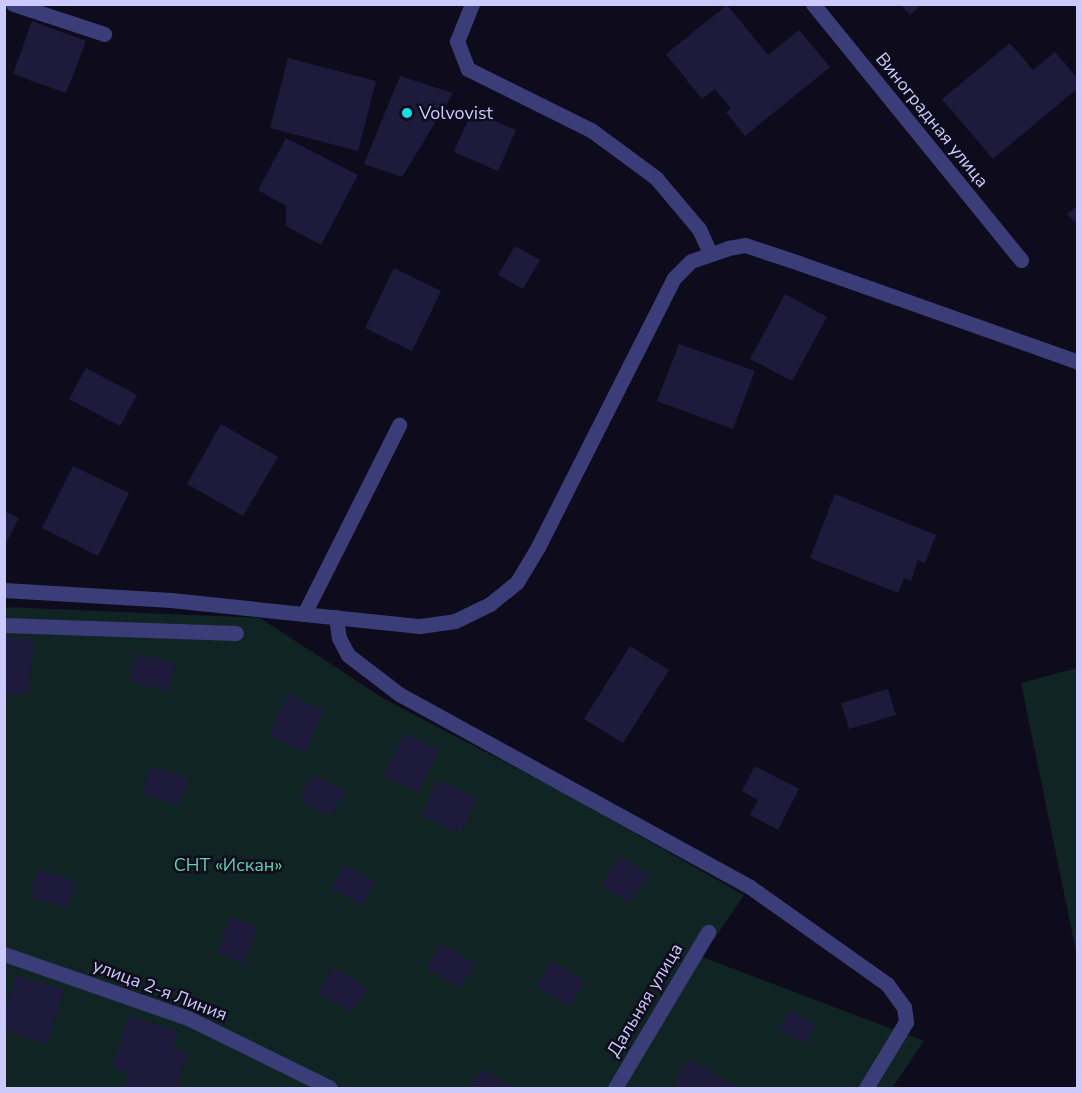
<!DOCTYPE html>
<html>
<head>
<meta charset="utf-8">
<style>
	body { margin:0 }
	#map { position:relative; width:1082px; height:1093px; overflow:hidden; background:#0e0c1c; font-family:"Nunito Sans",sans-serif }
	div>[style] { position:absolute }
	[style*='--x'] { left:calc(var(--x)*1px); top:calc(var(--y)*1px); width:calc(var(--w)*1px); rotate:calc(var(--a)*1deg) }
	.green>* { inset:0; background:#102523 }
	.building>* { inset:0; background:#1e1a3b }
	.minor>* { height:15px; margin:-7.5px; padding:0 7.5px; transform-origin:7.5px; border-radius:7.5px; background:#3a3d78 }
	.dots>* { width:16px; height:16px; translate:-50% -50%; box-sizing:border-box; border:3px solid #0e0c1c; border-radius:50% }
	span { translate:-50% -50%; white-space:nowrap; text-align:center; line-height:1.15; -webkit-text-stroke:5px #0e0c1c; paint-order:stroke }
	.poi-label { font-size:18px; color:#cccafc }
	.left { translate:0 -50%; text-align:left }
	.street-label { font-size:18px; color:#cccafc }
	.park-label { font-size:18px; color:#5cd6ad }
	.frame { position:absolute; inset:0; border:6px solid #cccafc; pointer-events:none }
</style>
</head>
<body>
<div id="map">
	<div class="green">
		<i style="clip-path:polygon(5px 607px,260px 618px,386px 700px,566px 794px,744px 895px,702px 957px,924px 1041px,892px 1088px,5px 1088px)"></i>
		<i style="clip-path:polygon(1077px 668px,1078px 668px,1077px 956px,1021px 683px)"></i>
	</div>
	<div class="building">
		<i style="clip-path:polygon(900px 4px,922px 4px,910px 15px)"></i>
		<i style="clip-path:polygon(727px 5px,768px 55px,799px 30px,830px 67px,745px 136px,726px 112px,731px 108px,715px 89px,702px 99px,666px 54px)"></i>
		<i style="clip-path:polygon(32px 21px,86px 41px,66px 93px,13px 74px)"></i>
		<i style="clip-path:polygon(1010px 43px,1033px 70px,1055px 52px,1078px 79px,1078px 88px,993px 159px,942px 99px)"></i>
		<i style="clip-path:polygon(288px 58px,376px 81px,358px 151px,270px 128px)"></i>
		<i style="clip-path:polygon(400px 76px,453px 93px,402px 177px,364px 164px)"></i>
		<i style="clip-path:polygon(472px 111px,516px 130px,498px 171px,454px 152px)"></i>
		<i style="clip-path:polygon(286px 138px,358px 175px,321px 245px,286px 226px,286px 206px,258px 190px)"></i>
		<i style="clip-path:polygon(1078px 205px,1078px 225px,1067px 214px)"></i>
		<i style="clip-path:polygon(515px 246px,540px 260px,523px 289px,498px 275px)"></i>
		<i style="clip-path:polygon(394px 268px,441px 291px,412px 351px,365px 328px)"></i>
		<i style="clip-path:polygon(785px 294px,827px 317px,792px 381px,750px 359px)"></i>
		<i style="clip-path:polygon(679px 344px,755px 371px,733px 429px,657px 401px)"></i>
		<i style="clip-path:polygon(86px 368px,137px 395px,120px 426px,69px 399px)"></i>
		<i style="clip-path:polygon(221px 424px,278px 457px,243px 516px,187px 484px)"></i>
		<i style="clip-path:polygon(73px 466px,129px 493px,98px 556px,42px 528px)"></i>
		<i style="clip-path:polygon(835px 494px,936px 535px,925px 563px,918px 560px,911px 581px,904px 578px,898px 593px,810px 558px)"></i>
		<i style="clip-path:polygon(4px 511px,19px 518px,4px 547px)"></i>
		<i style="clip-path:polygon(4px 636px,34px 639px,28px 695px,4px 693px)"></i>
		<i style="clip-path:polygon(630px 646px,669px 670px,623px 743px,584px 719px)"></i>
		<i style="clip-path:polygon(138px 653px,176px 664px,167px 692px,129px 680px)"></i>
		<i style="clip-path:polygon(888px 689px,896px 715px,849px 729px,841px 703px)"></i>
		<i style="clip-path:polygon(288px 694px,324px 711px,305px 752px,269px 735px)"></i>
		<i style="clip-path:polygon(405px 733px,439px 750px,418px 792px,383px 775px)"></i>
		<i style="clip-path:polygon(150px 766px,188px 777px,179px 805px,142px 794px)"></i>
		<i style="clip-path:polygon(755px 766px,799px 789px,778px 830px,750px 815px,758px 800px,742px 791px)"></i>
		<i style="clip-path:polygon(312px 775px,345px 790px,332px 816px,300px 800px)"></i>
		<i style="clip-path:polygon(437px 780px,476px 797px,461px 833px,422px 816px)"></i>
		<i style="clip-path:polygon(620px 856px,649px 874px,630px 903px,601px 885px)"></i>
		<i style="clip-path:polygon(344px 865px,375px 882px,362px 905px,331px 888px)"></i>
		<i style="clip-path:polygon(38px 869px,75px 881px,67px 908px,29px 897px)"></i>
		<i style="clip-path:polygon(231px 916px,258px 927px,244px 964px,217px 953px)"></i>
		<i style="clip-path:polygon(441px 944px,475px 964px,460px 988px,426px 968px)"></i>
		<i style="clip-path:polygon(551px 961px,585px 981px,570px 1006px,537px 986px)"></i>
		<i style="clip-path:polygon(333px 968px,367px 988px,352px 1013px,318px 993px)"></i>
		<i style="clip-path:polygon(16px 975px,64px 990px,47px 1044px,4px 1030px,4px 1013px)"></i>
		<i style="clip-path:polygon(790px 1010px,815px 1025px,804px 1044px,779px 1029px)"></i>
		<i style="clip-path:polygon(128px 1016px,178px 1031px,173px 1048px,188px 1052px,177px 1088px,134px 1088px,125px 1086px,128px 1072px,113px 1068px)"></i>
		<i style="clip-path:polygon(689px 1059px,739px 1088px,681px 1088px,674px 1084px)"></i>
		<i style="clip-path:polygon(481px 1069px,515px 1088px,469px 1088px)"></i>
	</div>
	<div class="minor">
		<i style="--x:13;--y:4;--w:96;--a:18.2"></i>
		<i style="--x:472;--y:4;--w:40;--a:112"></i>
		<i style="--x:457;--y:41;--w:30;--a:69"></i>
		<i style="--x:468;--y:69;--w:137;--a:26.4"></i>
		<i style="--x:591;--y:130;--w:81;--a:36.4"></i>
		<i style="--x:656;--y:178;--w:67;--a:49.9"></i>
		<i style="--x:699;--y:229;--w:26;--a:65"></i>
		<i style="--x:813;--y:4;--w:330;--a:50.9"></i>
		<i style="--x:4;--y:590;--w:167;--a:3.4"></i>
		<i style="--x:171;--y:600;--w:250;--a:6"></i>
		<i style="--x:420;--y:626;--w:35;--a:-8"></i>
		<i style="--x:455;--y:621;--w:39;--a:-26"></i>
		<i style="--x:490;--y:604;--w:35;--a:-39"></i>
		<i style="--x:517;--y:582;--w:41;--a:-59"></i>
		<i style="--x:538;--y:547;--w:301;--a:-63.2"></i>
		<i style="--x:674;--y:278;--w:24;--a:-45"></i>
		<i style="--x:691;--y:261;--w:39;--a:-19"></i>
		<i style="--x:728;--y:248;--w:17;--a:-10"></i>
		<i style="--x:745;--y:245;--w:57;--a:18.4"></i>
		<i style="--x:799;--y:263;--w:296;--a:19.5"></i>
		<i style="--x:304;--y:614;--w:212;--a:-63.3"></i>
		<i style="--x:336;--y:617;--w:21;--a:82"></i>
		<i style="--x:339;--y:638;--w:19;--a:62"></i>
		<i style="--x:348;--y:655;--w:64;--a:37.4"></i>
		<i style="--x:399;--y:694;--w:401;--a:28.8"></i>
		<i style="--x:750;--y:887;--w:168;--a:35.3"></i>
		<i style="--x:887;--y:984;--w:29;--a:54"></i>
		<i style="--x:904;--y:1007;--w:15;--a:82"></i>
		<i style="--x:906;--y:1022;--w:77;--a:121.2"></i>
		<i style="--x:4;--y:625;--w:232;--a:2"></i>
		<i style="--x:4;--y:954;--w:195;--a:19.2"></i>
		<i style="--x:188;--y:1018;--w:158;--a:26.2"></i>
		<i style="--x:615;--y:1088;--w:182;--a:-59.2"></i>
	</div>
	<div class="dots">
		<i style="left:407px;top:113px;background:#0ee0e4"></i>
	</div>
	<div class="poi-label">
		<span class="left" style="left:419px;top:113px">Volvovist</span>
	</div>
	<div class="street-label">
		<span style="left:932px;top:120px;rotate:51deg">Виноградная улица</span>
		<span style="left:160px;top:990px;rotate:21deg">улица 2-я Линия</span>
		<span style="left:645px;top:1000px;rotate:-59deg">Дальняя улица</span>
	</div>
	<div class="park-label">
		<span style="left:228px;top:865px">СНТ «Искан»</span>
	</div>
	<div class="frame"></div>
</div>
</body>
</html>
